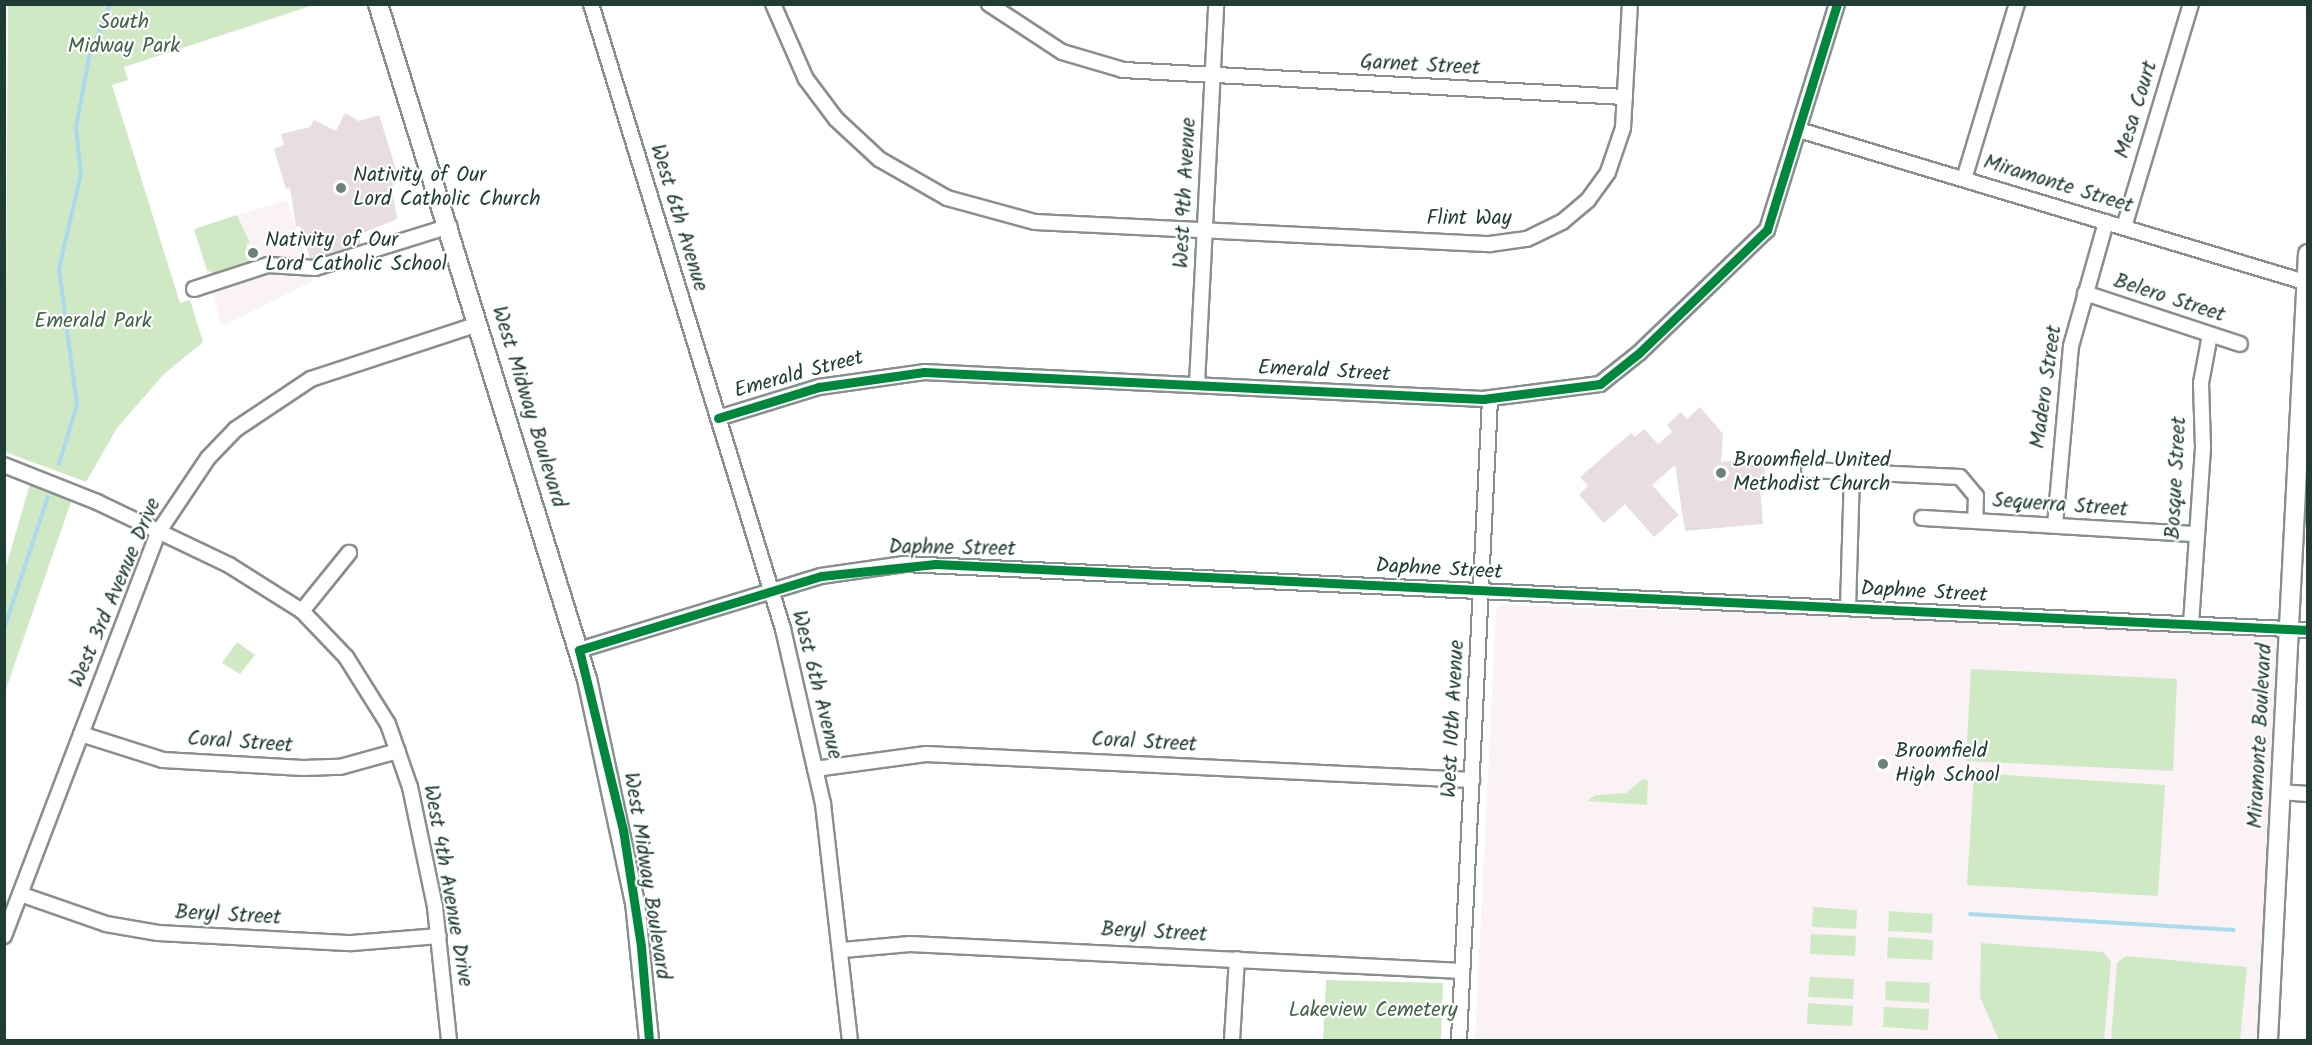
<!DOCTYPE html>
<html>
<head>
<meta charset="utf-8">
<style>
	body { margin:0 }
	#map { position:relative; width:2312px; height:1045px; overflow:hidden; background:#fff; font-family:Kalam,sans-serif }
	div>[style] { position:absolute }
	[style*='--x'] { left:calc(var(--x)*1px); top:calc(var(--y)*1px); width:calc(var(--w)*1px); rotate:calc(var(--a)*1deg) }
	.built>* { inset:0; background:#fbf2f6 }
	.green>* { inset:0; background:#d0e9c5 }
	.stream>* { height:4px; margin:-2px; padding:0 2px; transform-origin:2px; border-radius:2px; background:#aadaee }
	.building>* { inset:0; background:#e7dde2 }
	.roads { filter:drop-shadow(2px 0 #898f8d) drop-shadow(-2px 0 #898f8d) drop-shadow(0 2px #898f8d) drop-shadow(0 -2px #898f8d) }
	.street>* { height:14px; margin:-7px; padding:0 7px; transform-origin:7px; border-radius:7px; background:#fff }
	.secondary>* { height:18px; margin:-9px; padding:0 9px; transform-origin:9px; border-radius:9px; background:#fff }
	.cycleway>* { height:9px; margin:-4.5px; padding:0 4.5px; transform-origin:4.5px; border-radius:4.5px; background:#00873e }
	.dots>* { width:16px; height:16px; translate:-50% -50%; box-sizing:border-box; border:3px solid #fff; border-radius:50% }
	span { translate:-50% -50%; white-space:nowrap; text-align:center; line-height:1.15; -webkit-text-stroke:4.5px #fff; paint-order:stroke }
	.park-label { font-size:21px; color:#42644c }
	.street-label { font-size:21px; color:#1f3d34 }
	.poi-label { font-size:21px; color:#1f3d34 }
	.left { translate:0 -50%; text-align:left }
	.frame { position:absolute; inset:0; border:6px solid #1f3d34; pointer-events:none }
</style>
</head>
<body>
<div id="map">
	<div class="built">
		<i style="clip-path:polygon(287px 200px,313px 281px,222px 326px,194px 229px)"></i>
		<i style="clip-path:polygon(1501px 605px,2288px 629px,2257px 1040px,1475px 1040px,1496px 611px)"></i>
	</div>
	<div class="green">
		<i style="clip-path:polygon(8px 5px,314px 5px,124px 67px,128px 80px,112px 85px,180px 303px,190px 300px,203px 342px,164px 374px,117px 428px,86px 482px,5px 452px)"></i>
		<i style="clip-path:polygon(237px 215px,250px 243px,246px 244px,251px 261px,213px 273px,207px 270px,194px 229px)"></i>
		<i style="clip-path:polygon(30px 484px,71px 502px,5px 692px,5px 570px)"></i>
		<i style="clip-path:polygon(237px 642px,255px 655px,240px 674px,222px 663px)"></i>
		<i style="clip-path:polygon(1971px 669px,2177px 679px,2173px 771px,1966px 761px)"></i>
		<i style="clip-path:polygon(1974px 773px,2165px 785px,2158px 896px,1967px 885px)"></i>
		<i style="clip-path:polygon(1643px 779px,1648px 781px,1647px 805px,1587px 801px,1596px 795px,1626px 793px)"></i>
		<i style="clip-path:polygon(1813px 907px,1857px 910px,1856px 929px,1812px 927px)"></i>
		<i style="clip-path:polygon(1889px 911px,1933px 914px,1932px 933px,1888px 931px)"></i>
		<i style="clip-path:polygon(1811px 934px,1856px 936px,1855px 956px,1810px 954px)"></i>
		<i style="clip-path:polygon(1888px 937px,1933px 940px,1932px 960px,1887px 958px)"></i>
		<i style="clip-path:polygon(1981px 943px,2103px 952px,2111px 961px,2104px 1040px,1999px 1040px,1980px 997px)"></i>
		<i style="clip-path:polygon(2126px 956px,2247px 967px,2240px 1040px,2111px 1040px,2117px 963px)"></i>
		<i style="clip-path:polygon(1810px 977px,1854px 979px,1853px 999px,1808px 997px)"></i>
		<i style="clip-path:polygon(1326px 980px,1443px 983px,1441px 1040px,1323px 1040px)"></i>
		<i style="clip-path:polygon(1886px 981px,1930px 983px,1929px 1003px,1885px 1000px)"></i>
		<i style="clip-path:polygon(1808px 1003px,1853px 1006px,1852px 1026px,1807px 1024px)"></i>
		<i style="clip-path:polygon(1884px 1007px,1929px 1009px,1928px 1030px,1883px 1027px)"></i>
	</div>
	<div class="stream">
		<i style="--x:59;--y:464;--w:62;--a:-73"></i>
		<i style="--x:77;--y:405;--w:137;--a:-97.5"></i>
		<i style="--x:59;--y:269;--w:98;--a:-77"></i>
		<i style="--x:81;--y:174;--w:46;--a:-96.2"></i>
		<i style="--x:76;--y:128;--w:71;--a:-79.5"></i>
		<i style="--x:89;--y:58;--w:58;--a:-68.7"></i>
		<i style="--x:4;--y:629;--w:139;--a:-71.6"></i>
		<i style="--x:1970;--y:914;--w:264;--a:3.5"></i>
	</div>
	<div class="building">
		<i style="clip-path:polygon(345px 113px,359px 121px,379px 115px,398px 176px,392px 187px,397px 219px,358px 235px,361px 244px,310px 259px,300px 226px,296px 227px,290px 188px,286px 189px,274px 149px,284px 145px,281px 134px,310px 127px,314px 120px,336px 131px)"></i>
		<i style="clip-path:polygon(1700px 407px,1723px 434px,1721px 462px,1763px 457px,1767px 488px,1760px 489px,1763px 524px,1685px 531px,1675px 465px,1652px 485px,1679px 515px,1654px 537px,1625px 504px,1604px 523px,1579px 495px,1588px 486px,1580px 477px,1631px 433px,1635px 437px,1644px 429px,1658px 444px,1672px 432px,1667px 425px,1681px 412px,1687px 419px)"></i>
	</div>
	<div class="roads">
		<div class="street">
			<i style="--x:591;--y:4;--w:654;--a:72.92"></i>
			<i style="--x:783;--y:629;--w:180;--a:77.1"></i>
			<i style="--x:823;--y:804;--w:238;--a:83.5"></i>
			<i style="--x:773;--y:4;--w:82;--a:66.3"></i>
			<i style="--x:806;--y:79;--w:50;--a:53.1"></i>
			<i style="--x:836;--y:119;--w:59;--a:42.9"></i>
			<i style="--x:879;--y:159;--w:78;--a:29.8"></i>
			<i style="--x:947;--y:198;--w:91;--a:15.3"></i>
			<i style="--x:1035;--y:222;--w:456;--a:2.8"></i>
			<i style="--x:1490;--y:244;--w:37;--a:-8"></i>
			<i style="--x:1527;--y:239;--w:39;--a:-26"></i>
			<i style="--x:1562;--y:222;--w:34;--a:-40"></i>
			<i style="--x:1588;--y:200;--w:34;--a:-54"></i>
			<i style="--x:1608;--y:172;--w:46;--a:-71.2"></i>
			<i style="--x:1623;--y:128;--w:124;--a:-86.8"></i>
			<i style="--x:989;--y:4;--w:87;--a:33.3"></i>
			<i style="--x:1062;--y:52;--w:64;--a:16.4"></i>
			<i style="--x:1123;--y:70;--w:503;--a:3.08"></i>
			<i style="--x:1799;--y:130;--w:531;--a:16.73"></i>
			<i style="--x:1964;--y:179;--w:183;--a:-73.2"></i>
			<i style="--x:2124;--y:227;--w:233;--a:-73.3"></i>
			<i style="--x:194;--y:289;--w:78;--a:-18"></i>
			<i style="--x:268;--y:265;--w:47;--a:3.7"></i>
			<i style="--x:315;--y:268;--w:141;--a:-17.3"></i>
			<i style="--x:2085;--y:293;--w:163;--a:18.2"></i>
			<i style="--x:1197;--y:384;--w:380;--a:-87.1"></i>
			<i style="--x:718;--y:418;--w:106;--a:-17.1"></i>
			<i style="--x:819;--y:387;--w:106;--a:-8.1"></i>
			<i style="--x:924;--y:372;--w:560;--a:2.77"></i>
			<i style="--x:1483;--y:399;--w:118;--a:-7.3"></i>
			<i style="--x:1600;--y:384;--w:50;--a:-38.5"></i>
			<i style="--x:1639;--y:353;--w:178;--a:-43.9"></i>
			<i style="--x:1767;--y:230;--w:237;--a:-72.8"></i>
			<i style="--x:4;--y:465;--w:100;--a:21.7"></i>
			<i style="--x:97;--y:502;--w:146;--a:25.5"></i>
			<i style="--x:229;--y:565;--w:86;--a:32.2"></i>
			<i style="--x:302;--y:611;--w:64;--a:46.3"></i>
			<i style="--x:346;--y:657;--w:79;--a:57.9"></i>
			<i style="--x:388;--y:724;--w:67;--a:70.8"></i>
			<i style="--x:410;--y:787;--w:123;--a:78.2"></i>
			<i style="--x:435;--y:907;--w:134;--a:84"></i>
			<i style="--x:1809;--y:470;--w:151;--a:2.7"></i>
			<i style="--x:1960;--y:477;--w:25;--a:50"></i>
			<i style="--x:1976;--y:496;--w:25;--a:92"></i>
			<i style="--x:1922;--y:518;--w:273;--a:3.4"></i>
			<i style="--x:2055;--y:525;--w:180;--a:-84.9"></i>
			<i style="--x:2071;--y:346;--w:129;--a:-74.2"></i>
			<i style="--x:1848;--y:608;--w:136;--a:-88.3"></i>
			<i style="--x:302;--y:611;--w:75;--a:-51"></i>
			<i style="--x:2191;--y:624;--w:177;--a:-86.1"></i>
			<i style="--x:2203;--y:447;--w:64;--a:-91.8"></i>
			<i style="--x:2201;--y:383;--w:49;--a:-79.4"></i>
			<i style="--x:579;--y:650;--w:253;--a:-17"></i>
			<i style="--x:821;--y:576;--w:84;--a:-8.2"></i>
			<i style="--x:904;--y:564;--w:1406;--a:2.69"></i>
			<i style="--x:81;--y:734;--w:86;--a:17.6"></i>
			<i style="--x:163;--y:760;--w:140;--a:3.3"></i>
			<i style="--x:303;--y:768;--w:37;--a:-2"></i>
			<i style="--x:340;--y:767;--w:60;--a:-15.4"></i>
			<i style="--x:815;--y:769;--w:112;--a:-7.7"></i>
			<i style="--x:926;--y:754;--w:547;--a:2.73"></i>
			<i style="--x:2280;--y:792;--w:28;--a:4"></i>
			<i style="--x:20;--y:894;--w:91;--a:19.2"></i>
			<i style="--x:106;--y:924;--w:53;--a:9.8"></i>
			<i style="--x:158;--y:933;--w:194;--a:3"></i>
			<i style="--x:352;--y:943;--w:87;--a:-4.6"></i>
			<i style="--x:4;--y:936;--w:434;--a:-69.1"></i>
			<i style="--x:159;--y:531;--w:88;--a:-56.1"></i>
			<i style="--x:208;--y:458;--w:40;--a:-46"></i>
			<i style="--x:236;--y:429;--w:90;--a:-33.7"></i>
			<i style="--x:311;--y:379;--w:176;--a:-18.2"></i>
			<i style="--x:843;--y:950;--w:67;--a:-5.1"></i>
			<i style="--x:910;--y:944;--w:553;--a:2.8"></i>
			<i style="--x:1232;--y:1040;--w:81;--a:-86.5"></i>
			<i style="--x:1459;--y:1040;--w:642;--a:-87.23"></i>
		</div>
		<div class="secondary">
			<i style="--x:378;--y:4;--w:707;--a:72.8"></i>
			<i style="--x:587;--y:679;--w:228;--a:77.9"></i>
			<i style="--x:635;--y:902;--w:139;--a:84.2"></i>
			<i style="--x:2268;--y:1040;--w:787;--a:-87.09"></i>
		</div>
	</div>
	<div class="cycleway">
		<i style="--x:718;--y:418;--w:106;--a:-17.1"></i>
		<i style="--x:819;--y:387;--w:106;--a:-8.1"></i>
		<i style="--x:924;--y:372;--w:560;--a:2.77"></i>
		<i style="--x:1483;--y:399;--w:118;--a:-7.3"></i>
		<i style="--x:1600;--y:384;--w:50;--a:-38.5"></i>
		<i style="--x:1639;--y:353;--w:178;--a:-43.9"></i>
		<i style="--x:1767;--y:230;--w:237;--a:-72.8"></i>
		<i style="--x:649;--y:1040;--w:94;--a:-94.9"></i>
		<i style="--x:641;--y:946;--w:117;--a:-98.8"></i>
		<i style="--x:623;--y:830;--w:185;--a:-103.7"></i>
		<i style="--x:579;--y:650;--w:253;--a:-17"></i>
		<i style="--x:821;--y:576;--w:115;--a:-6"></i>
		<i style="--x:935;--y:564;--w:1375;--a:2.75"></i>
	</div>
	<div class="dots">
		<i style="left:341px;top:188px;background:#6d817b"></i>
		<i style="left:253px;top:253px;background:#6d817b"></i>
		<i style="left:1721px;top:473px;background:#6d817b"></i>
		<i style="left:1883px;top:764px;background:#6d817b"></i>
	</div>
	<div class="park-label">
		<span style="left:124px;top:35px">South<br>Midway Park</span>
		<span style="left:93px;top:322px">Emerald Park</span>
		<span style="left:1373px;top:1011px">Lakeview Cemetery</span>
	</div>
	<div class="street-label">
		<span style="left:1420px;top:66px;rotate:3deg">Garnet Street</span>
		<span style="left:2137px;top:110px;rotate:-73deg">Mesa Court</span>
		<span style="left:2058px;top:185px;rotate:17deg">Miramonte Street</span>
		<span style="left:1186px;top:193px;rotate:-87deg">West 9th Avenue</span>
		<span style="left:678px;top:218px;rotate:73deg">West 6th Avenue</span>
		<span style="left:1469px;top:219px">Flint Way</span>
		<span style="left:2169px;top:299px;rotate:18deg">Belero Street</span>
		<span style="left:1324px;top:372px;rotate:3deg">Emerald Street</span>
		<span style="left:799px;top:375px;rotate:-15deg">Emerald Street</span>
		<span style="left:2047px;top:387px;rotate:-82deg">Madero Street</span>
		<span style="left:528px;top:407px;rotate:73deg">West Midway Boulevard</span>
		<span style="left:2177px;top:478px;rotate:-87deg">Bosque Street</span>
		<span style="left:2060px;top:506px;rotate:4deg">Sequerra Street</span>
		<span style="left:952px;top:549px;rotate:1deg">Daphne Street</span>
		<span style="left:1439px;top:570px;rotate:3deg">Daphne Street</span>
		<span style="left:116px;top:593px;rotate:-67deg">West 3rd Avenue Drive</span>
		<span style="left:1924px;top:593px;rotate:3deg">Daphne Street</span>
		<span style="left:816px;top:685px;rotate:76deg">West 6th Avenue</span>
		<span style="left:1454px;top:719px;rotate:-87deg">West 10th Avenue</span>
		<span style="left:2261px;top:736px;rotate:-87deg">Miramonte Boulevard</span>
		<span style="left:240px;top:743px;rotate:4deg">Coral Street</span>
		<span style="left:1144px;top:743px;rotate:3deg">Coral Street</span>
		<span style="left:646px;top:876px;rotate:81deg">West Midway Boulevard</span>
		<span style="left:447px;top:886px;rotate:80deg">West 4th Avenue Drive</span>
		<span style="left:228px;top:916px;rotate:3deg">Beryl Street</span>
		<span style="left:1154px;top:933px;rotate:3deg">Beryl Street</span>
	</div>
	<div class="poi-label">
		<span class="left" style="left:353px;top:188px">Nativity of Our<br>Lord Catholic Church</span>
		<span class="left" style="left:265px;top:253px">Nativity of Our<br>Lord Catholic School</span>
		<span class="left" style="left:1733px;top:473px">Broomfield United<br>Methodist Church</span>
		<span class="left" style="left:1895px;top:764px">Broomfield<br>High School</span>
	</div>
	<div class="frame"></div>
</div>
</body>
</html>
